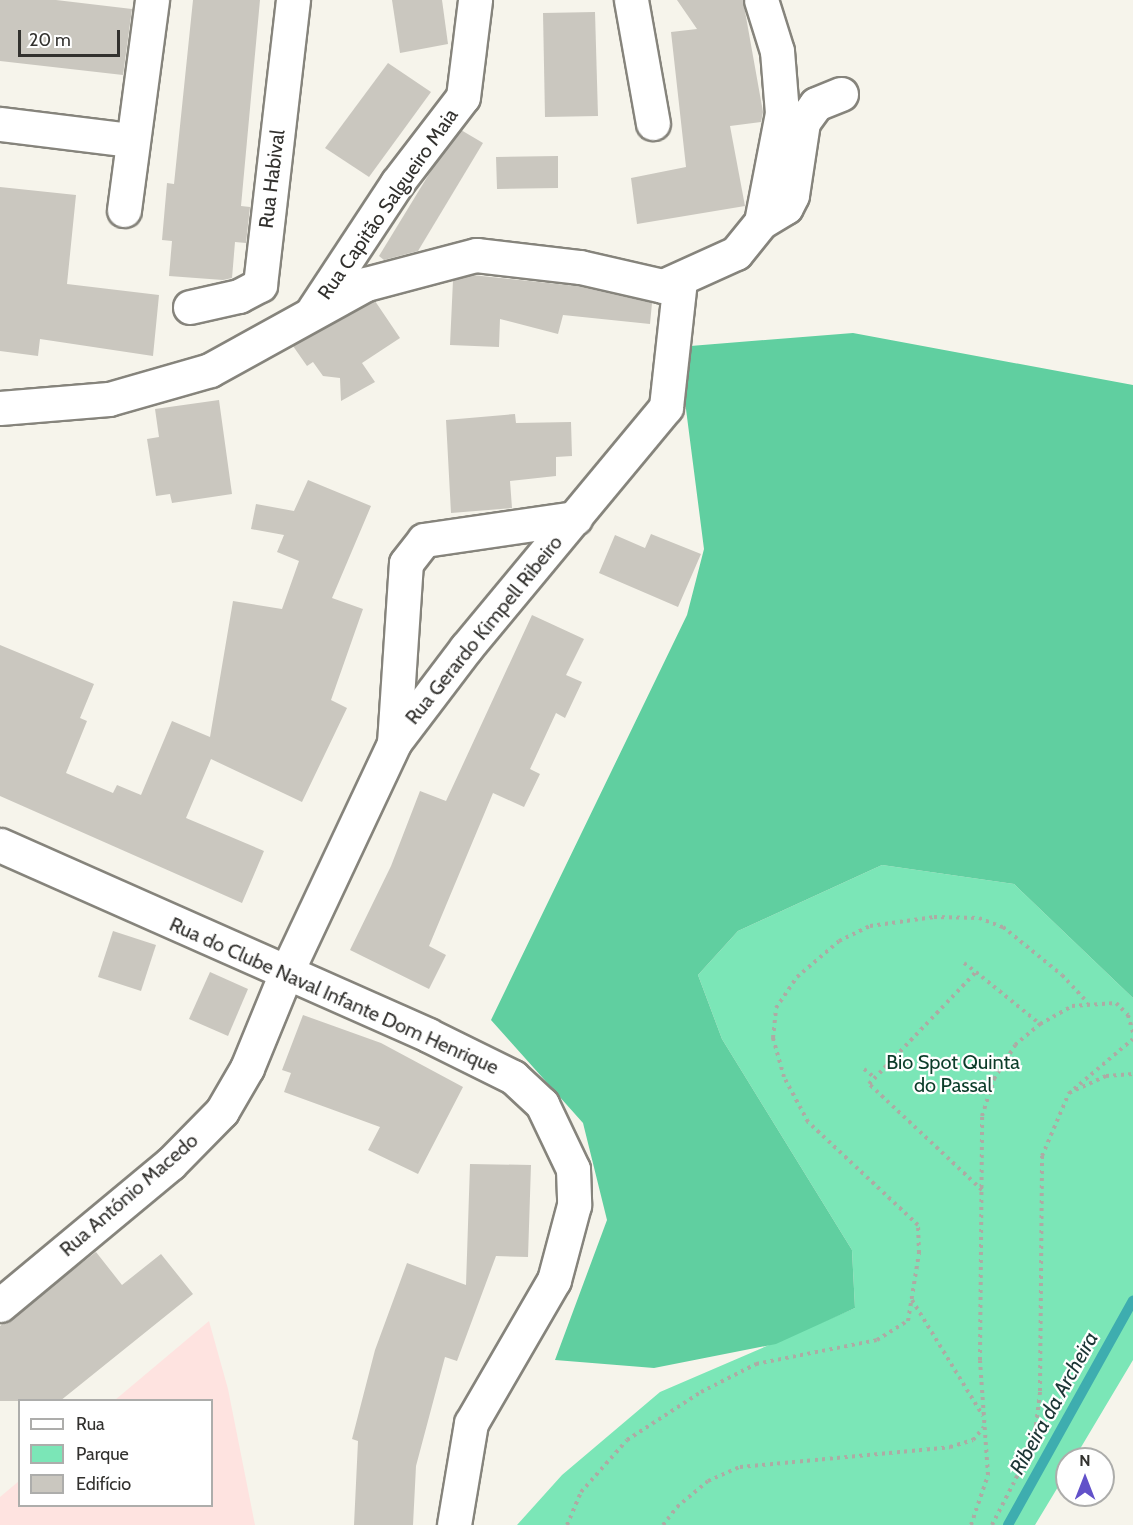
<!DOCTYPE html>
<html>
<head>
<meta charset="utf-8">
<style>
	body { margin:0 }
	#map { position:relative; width:1133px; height:1525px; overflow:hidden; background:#f6f4eb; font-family:Cabin,sans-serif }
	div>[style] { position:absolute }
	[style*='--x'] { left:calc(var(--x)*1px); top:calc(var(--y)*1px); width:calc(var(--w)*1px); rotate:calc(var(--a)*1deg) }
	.education>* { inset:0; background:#fee3e0 }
	.green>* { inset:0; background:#7be6b7 }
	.forest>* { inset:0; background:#60cfa0 }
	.stream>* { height:10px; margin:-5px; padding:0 5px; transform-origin:5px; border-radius:5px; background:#3eadaf }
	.building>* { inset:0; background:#cac7bf }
	.path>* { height:4px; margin-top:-2px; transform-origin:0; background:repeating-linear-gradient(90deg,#adaba4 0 3px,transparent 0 7.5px) }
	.roads { filter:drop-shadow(2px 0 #86847c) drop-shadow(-2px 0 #86847c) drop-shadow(0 2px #86847c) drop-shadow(0 -2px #86847c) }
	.minor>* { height:33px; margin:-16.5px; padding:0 16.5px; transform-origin:16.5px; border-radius:16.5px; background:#fff }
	span { translate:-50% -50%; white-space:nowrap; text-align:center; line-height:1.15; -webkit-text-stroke:4.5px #fff; paint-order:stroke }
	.street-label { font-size:20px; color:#32312e }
	.park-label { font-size:20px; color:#0c3d2a }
	.water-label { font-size:21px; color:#1c3535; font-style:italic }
	.legend { position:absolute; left:18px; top:1399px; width:195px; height:108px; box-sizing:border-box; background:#fff; border:2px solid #adadab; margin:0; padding:8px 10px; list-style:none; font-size:18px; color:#32312e }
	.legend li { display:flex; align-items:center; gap:12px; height:30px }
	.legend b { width:30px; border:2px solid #adadab }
	.north { position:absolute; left:1055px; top:1447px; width:60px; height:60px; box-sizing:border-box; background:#fff; border:2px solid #adadab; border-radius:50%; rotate:0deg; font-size:16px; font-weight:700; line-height:24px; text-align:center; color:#32312e }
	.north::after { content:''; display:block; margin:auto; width:21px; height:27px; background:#6251c9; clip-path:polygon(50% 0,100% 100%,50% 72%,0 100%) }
	.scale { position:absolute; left:18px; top:30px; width:102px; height:27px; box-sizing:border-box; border:3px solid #32312e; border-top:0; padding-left:8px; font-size:18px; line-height:21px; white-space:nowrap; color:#32312e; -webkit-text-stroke:4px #fff; paint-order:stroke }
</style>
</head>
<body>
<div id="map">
	<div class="education">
		<i style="clip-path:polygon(209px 1321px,228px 1389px,255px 1525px,0 1525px,0 1497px,19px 1481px,20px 1506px,212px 1506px,212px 1400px,115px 1400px)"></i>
	</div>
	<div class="green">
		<i style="clip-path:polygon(882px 865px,1014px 884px,1133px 998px,1133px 1360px,1074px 1459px,1067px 1459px,1067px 1472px,1035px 1525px,517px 1525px,562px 1475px,660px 1392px,855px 1308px,852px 1250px,722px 1039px,698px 975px,738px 931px)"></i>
	</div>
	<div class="forest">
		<i style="clip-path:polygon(853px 333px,1133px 385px,1133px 998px,1014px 884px,882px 865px,738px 931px,698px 975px,722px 1039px,852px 1250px,855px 1308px,776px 1344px,654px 1368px,555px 1360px,607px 1220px,583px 1123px,491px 1020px,687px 615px,704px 549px,678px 347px)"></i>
	</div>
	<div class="stream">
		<i style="--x:1008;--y:1525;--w:257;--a:-60.9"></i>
	</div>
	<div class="building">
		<i style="clip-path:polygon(0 0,56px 0,132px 9px,123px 75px,0 61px)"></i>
		<i style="clip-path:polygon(193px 0,260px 0,241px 206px,250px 207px,246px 243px,235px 242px,232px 278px,223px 280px,169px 276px,172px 241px,162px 240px,167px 183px,174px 184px)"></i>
		<i style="clip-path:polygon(392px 0,442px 0,448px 44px,400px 53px)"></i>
		<i style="clip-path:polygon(677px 0,743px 0,763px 112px,761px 122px,730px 126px,745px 206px,637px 224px,631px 178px,686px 167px,671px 32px,697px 29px)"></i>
		<i style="clip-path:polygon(595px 12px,598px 116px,545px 117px,543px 13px)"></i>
		<i style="clip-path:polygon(388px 63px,431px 92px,369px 177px,325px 148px)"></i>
		<i style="clip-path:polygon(461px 130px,483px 143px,418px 251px,384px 260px,379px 256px,437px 161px)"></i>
		<i style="clip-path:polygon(558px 156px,558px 188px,497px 189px,496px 157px)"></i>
		<i style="clip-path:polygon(0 187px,76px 195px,67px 284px,159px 295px,153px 356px,40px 339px,38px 356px,0 351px)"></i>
		<i style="clip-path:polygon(472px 275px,577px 286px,652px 303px,650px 324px,563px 315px,558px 334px,500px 319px,499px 347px,450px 345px,453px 280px)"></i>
		<i style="clip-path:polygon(375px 301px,400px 338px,362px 363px,375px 382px,341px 401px,340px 378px,323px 376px,313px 362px,307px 366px,293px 346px)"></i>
		<i style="clip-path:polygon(219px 400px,232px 494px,172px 503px,170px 494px,156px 496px,147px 439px,159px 437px,155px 409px)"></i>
		<i style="clip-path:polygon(515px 414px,516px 423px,571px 422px,572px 456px,556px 457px,556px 476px,510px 481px,512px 508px,451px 513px,446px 420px)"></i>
		<i style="clip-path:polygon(308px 480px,371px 506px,332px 598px,363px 609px,331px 700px,347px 708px,302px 802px,211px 759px,186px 818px,264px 851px,242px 903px,0 796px,0 645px,94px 684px,80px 718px,87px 721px,66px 773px,113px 793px,117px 785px,141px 795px,172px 721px,210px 737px,233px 601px,282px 609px,299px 561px,277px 552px,284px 535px,251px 529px,256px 504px,294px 511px)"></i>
		<i style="clip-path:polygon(651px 534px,701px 554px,678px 607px,599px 573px,615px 535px,645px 548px)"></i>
		<i style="clip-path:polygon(532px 615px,584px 639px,566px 675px,582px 682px,565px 718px,556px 713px,530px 769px,540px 774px,524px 807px,493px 793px,429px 946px,446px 955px,429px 989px,350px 950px,391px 866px,420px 791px,446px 801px)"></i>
		<i style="clip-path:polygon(113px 931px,156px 945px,141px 991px,98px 977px)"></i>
		<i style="clip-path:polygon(210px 972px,248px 989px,228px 1036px,189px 1019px)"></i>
		<i style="clip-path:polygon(303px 1015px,381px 1043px,463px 1087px,418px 1174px,368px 1150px,380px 1127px,284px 1092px,291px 1073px,282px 1070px)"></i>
		<i style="clip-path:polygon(470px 1164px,531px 1165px,528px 1257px,496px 1256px,457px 1361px,445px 1357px,416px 1466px,413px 1525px,354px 1525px,358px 1441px,352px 1439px,375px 1350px,407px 1263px,466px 1285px)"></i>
		<i style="clip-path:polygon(96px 1252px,122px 1285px,161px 1254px,193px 1294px,60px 1401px,0 1401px,0 1326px)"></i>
	</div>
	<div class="path">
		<i style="--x:964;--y:963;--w:15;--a:37"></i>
		<i style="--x:864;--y:1069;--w:14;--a:39"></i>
		<i style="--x:1074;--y:1089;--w:77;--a:-40.3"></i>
		<i style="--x:982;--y:1190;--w:155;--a:-136.8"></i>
		<i style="--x:869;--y:1084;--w:155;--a:-46.3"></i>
		<i style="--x:976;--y:972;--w:82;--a:39.1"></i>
		<i style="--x:912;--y:1300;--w:136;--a:58.5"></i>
		<i style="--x:567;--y:1525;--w:36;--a:-67"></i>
		<i style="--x:581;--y:1492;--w:69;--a:-48.5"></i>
		<i style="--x:627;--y:1440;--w:88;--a:-33"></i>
		<i style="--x:701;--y:1392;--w:62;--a:-27"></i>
		<i style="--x:756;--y:1364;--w:123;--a:-11.2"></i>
		<i style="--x:877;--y:1340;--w:36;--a:-32"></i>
		<i style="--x:908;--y:1321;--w:69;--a:-80.8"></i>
		<i style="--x:919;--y:1253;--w:28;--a:-92"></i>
		<i style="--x:918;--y:1225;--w:151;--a:-136.9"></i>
		<i style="--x:808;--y:1122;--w:51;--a:-118.1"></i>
		<i style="--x:784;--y:1077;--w:41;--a:-105.8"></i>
		<i style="--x:773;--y:1038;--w:30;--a:-84"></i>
		<i style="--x:776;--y:1008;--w:37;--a:-56"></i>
		<i style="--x:797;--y:977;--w:55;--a:-40.6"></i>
		<i style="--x:839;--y:941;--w:34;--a:-26"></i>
		<i style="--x:870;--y:926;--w:65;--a:-8"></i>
		<i style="--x:934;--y:917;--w:45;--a:1.3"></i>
		<i style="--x:979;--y:918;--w:26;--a:21"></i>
		<i style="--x:1003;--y:927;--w:76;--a:39.1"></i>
		<i style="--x:1062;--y:975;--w:38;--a:47"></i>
		<i style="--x:663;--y:1525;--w:23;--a:-52"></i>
		<i style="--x:677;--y:1507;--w:40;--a:-40"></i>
		<i style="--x:708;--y:1481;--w:35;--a:-24"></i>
		<i style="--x:740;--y:1467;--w:211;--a:-5.4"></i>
		<i style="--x:950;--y:1447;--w:24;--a:-17"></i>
		<i style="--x:973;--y:1440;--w:17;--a:-50"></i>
		<i style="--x:971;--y:1525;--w:53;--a:-71.2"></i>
		<i style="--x:988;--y:1475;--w:115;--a:-94"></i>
		<i style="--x:980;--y:1360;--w:244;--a:-89.5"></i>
		<i style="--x:982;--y:1116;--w:39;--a:-72"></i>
		<i style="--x:994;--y:1079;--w:40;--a:-58"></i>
		<i style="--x:1015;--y:1045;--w:33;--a:-40"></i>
		<i style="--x:1040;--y:1024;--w:37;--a:-29"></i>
		<i style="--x:1072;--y:1006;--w:44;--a:-3.9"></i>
		<i style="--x:1116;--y:1003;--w:17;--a:45"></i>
		<i style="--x:1128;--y:1015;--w:19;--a:74"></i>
		<i style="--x:992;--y:1525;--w:76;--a:-62.8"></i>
		<i style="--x:1027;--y:1457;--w:33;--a:-74"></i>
		<i style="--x:1036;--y:1425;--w:34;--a:-83"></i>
		<i style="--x:1040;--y:1391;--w:235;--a:-89.5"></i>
		<i style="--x:1042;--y:1156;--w:69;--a:-66.8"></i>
		<i style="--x:1069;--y:1093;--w:41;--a:-24.7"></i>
		<i style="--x:1106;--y:1076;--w:27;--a:-4"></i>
	</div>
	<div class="roads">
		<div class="minor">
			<i style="--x:631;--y:0;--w:125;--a:79.9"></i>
			<i style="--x:0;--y:124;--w:132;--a:7"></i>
			<i style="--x:124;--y:210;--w:212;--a:-82.4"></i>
			<i style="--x:761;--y:222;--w:29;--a:-31"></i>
			<i style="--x:786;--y:207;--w:13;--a:-63"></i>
			<i style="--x:792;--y:195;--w:74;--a:-81.4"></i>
			<i style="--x:803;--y:122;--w:22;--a:-54"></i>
			<i style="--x:816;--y:104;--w:27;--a:-22"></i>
			<i style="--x:190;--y:307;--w:50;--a:-12.7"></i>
			<i style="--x:239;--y:296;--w:24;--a:-28"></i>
			<i style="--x:260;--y:285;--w:287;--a:-83.4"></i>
			<i style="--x:314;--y:309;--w:151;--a:-56.6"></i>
			<i style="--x:397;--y:183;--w:108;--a:-52.5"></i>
			<i style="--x:463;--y:97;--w:98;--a:-82.9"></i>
			<i style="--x:0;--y:408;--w:109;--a:-4.7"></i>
			<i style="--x:109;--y:399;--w:105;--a:-16"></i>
			<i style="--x:210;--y:370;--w:178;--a:-28.9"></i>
			<i style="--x:366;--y:284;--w:114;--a:-14.8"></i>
			<i style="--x:476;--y:255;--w:105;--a:6.6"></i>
			<i style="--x:580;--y:267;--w:85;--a:12.9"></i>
			<i style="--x:663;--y:286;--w:80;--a:-24.3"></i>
			<i style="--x:736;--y:253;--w:40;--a:-51"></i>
			<i style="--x:761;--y:222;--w:111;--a:-79.1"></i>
			<i style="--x:782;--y:113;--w:62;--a:-94.6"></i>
			<i style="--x:777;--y:51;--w:53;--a:-107.4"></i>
			<i style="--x:394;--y:743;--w:180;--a:-86.2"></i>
			<i style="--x:406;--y:563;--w:29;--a:-52"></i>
			<i style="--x:424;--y:540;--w:153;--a:-8.3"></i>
			<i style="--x:0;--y:845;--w:468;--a:23.9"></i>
			<i style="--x:428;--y:1035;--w:95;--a:26.3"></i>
			<i style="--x:513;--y:1077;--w:40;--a:43"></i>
			<i style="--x:542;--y:1104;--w:72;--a:64.5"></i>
			<i style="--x:573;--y:1169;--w:36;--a:88"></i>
			<i style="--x:574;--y:1205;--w:78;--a:104.9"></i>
			<i style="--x:554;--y:1280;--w:165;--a:120.1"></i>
			<i style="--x:471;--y:1423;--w:103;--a:99.5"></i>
			<i style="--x:0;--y:1305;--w:221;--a:-39.7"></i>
			<i style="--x:170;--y:1164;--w:74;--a:-45.5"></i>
			<i style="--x:222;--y:1111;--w:50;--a:-59.8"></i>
			<i style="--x:247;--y:1068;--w:103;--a:-67.7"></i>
			<i style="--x:286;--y:973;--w:254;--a:-64.8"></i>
			<i style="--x:394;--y:743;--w:119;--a:-52.8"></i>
			<i style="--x:466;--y:648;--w:313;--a:-50.3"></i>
			<i style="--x:666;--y:407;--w:128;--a:-83.7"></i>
		</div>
	</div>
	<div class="street-label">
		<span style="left:272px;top:179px;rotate:-83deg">Rua Habival</span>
		<span style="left:388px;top:204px;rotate:-55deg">Rua Capitão Salgueiro Maia</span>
		<span style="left:484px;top:630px;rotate:-51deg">Rua Gerardo Kimpell Ribeiro</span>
		<span style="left:334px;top:996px;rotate:24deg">Rua do Clube Naval Infante Dom Henrique</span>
		<span style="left:129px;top:1195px;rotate:-41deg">Rua António Macedo</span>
	</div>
	<div class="park-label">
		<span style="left:953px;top:1074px">Bio Spot Quinta<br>do Passal</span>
	</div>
	<div class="water-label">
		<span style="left:1054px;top:1403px;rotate:-61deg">Ribeira da Archeira</span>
	</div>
	<ul class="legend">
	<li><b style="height:8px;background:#fff"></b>Rua</li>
	<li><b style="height:16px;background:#7be6b7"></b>Parque</li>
	<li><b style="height:16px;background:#cac7bf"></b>Edifício</li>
	</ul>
	<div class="north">N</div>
	<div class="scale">20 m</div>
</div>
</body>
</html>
